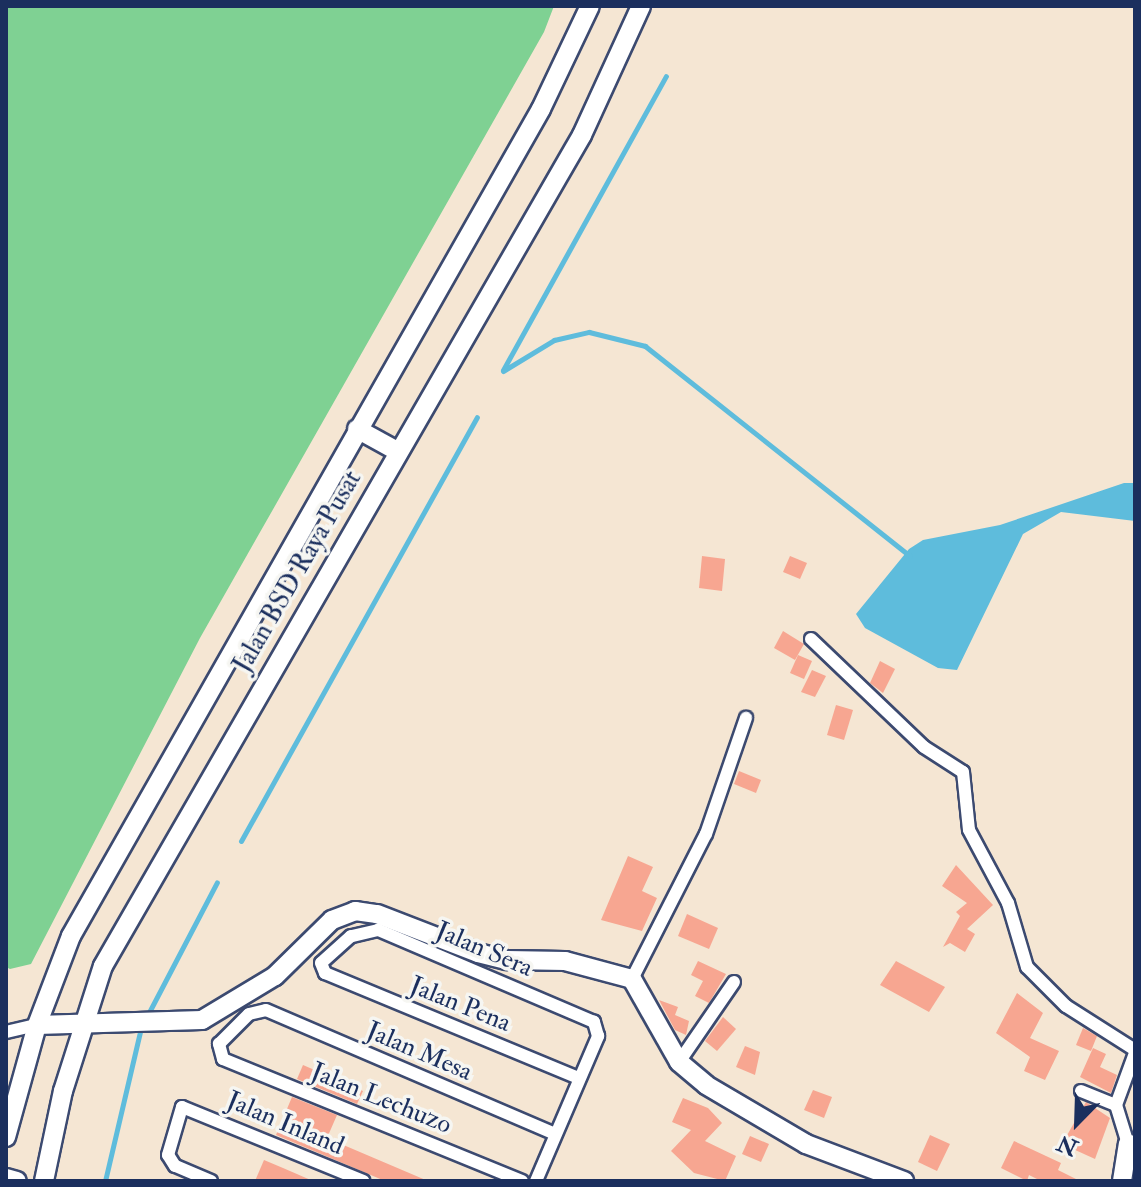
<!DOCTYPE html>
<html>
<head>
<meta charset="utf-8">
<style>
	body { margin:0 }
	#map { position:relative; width:1141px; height:1187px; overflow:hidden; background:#f5e6d3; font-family:"IM FELL Double Pica",serif }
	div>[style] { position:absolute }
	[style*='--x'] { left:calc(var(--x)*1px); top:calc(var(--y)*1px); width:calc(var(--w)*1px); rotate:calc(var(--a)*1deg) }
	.green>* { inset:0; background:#7fd193 }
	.water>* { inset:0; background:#5ebcdc }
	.stream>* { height:5px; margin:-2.5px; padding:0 2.5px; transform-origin:2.5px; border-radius:2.5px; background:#5ebcdc }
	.building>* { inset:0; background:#f7a691 }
	.roads { filter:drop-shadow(2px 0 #3c4a70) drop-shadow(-2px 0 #3c4a70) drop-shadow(0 2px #3c4a70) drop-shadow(0 -2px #3c4a70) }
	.street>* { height:12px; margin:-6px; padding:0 6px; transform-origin:6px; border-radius:6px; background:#fff }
	.secondary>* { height:18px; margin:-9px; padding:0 9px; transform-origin:9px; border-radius:9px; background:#fff }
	span { translate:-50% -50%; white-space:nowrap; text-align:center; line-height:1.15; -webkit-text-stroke:7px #f6f6f2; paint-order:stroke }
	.street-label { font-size:26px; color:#1b2f5e }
	.frame { position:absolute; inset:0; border:8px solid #1b2f5e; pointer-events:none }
	.north { position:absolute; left:1037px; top:1083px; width:80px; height:80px; -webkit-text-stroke:6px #f6f6f2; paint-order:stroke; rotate:203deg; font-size:22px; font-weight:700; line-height:32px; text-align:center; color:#1b2f5e }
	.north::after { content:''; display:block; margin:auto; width:28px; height:36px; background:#1b2f5e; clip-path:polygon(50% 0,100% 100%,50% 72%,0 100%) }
</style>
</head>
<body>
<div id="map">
	<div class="green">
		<i style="clip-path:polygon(6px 6px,554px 6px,544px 32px,200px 638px,31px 964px,10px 969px,6px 967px)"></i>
	</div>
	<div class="water">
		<i style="clip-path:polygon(1124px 483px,1135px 483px,1135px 521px,1061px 512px,1023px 534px,957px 670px,938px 668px,865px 628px,856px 614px,909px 549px,923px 540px,1000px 525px)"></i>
	</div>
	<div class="stream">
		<i style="--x:503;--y:370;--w:336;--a:-61"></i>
		<i style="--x:503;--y:371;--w:60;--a:-31.3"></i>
		<i style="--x:554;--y:340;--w:36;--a:-13"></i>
		<i style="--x:589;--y:332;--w:58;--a:14"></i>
		<i style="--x:645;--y:346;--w:338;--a:38.4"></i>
		<i style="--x:241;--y:841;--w:485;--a:-60.9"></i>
		<i style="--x:146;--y:1018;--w:153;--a:-62.4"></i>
		<i style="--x:105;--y:1181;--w:158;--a:-76.8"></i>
	</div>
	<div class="building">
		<i style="clip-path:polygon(702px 556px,725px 559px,722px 591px,699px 588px)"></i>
		<i style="clip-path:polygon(790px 556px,807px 563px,800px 579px,783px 572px)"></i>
		<i style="clip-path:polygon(783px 631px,804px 644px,795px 660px,774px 648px)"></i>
		<i style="clip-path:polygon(798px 655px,812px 661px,804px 679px,790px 673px)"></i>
		<i style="clip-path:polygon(880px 661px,895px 669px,883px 693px,870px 683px)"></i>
		<i style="clip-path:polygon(812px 670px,826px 676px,815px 697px,801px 692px)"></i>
		<i style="clip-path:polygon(836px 705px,853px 710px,844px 740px,827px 735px)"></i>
		<i style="clip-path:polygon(739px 771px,761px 780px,756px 793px,734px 784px)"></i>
		<i style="clip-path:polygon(628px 856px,653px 867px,642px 891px,657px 898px,642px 931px,601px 920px)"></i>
		<i style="clip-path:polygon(956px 865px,993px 905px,967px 929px,975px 934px,965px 952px,950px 943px,943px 947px,960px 916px,956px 912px,967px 903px,942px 886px)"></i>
		<i style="clip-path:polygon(687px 914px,718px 928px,709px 949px,678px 936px)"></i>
		<i style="clip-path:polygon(698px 961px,726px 974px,709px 1003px,695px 996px,703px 981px,691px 975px)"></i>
		<i style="clip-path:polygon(896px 961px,945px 987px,929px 1012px,880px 985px)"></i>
		<i style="clip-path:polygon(1017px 993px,1043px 1013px,1030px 1038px,1059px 1051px,1045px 1080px,1024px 1071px,1030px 1057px,996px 1033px)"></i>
		<i style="clip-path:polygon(659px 1000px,678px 1007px,675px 1015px,689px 1021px,686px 1035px,675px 1030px)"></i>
		<i style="clip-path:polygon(723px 1017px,736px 1029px,717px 1051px,705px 1041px)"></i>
		<i style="clip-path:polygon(1083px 1028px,1097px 1036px,1091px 1051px,1076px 1045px)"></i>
		<i style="clip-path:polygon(745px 1046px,760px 1052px,755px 1075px,736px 1067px)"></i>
		<i style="clip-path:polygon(1093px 1048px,1106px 1054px,1100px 1067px,1117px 1075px,1111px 1093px,1080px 1077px)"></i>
		<i style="clip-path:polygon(303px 1065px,363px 1091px,357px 1104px,297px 1079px)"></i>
		<i style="clip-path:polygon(813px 1090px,832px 1097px,824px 1118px,804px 1110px)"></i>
		<i style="clip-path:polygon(292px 1097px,337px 1115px,327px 1138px,428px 1181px,385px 1181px,276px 1135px)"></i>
		<i style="clip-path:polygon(683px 1098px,708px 1108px,722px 1123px,705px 1141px,736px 1156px,725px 1181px,694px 1173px,671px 1151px,691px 1130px,672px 1122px)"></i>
		<i style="clip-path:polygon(1086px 1102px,1110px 1118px,1095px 1159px,1062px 1144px)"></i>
		<i style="clip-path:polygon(930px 1135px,950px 1144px,937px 1171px,918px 1162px)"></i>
		<i style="clip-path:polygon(750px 1136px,769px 1144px,761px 1162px,742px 1154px)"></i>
		<i style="clip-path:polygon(1014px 1141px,1061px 1163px,1058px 1170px,1080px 1181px,1041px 1181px,1029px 1175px,1027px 1181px,1001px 1168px)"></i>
		<i style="clip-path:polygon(264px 1160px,283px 1168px,313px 1181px,255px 1181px)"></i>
	</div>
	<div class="roads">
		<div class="street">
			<i style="--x:811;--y:639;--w:156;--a:43.7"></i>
			<i style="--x:924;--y:747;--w:46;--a:32.7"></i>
			<i style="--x:963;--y:772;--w:58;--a:84.1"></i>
			<i style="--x:969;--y:830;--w:83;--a:61.9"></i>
			<i style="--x:1008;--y:903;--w:67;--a:73.5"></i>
			<i style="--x:1027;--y:967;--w:55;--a:45"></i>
			<i style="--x:1066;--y:1006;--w:82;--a:32.5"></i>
			<i style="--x:632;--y:979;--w:163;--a:-63"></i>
			<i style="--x:706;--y:834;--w:123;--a:-71"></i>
			<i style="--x:6;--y:1032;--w:32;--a:-13"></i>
			<i style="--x:679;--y:1062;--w:97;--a:-55.5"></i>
			<i style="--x:1081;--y:1091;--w:38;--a:22"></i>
			<i style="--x:1128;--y:1144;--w:41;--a:-107.1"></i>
			<i style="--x:1116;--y:1105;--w:55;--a:-69.9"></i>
			<i style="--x:211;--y:1181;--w:39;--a:-157"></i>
			<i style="--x:175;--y:1166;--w:13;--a:-122"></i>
			<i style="--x:168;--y:1155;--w:50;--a:-73.7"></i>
			<i style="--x:182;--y:1107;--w:196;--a:22.2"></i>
			<i style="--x:522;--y:1181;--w:323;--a:-157.8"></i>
			<i style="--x:223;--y:1059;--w:16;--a:-105"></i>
			<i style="--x:219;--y:1044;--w:42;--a:-45"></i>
			<i style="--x:249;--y:1014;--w:17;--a:-13"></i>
			<i style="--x:266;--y:1010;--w:314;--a:23.2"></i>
			<i style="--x:536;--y:1181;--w:158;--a:-66.8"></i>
			<i style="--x:598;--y:1036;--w:15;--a:-106"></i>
			<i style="--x:594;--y:1022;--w:235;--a:-156.9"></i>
			<i style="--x:378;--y:930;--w:28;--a:167"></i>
			<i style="--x:351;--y:936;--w:40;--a:138"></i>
			<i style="--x:321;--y:963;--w:11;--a:68"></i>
			<i style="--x:325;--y:973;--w:275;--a:22.5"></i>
		</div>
		<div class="secondary">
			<i style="--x:357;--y:429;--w:46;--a:28.8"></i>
			<i style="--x:37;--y:1025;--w:165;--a:-1.7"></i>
			<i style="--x:202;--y:1020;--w:85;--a:-31.1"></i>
			<i style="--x:275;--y:976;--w:80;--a:-44.5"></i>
			<i style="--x:332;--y:920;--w:25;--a:-21"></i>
			<i style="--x:355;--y:911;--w:22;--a:8"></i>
			<i style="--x:377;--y:914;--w:108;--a:21.1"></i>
			<i style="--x:478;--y:953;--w:30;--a:14"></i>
			<i style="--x:507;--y:960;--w:58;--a:1"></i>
			<i style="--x:565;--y:961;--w:69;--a:15"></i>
			<i style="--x:632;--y:979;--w:95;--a:60.5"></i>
			<i style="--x:679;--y:1062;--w:35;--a:40"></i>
			<i style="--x:706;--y:1085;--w:116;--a:30.5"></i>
			<i style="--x:806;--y:1144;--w:105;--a:20.7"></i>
			<i style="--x:6;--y:1137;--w:116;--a:-74.5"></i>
			<i style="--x:37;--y:1025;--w:95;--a:-69.1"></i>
			<i style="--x:71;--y:936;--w:951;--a:-60.39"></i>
			<i style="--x:541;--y:109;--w:114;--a:-64.6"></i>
			<i style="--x:6;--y:1178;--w:11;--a:15"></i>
			<i style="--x:44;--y:1181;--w:92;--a:-78.1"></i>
			<i style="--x:63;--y:1091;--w:131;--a:-72.3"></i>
			<i style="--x:103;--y:966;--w:959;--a:-60.04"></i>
			<i style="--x:582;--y:135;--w:142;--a:-65.4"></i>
			<i style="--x:1122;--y:1181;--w:37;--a:-81"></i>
			<i style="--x:1128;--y:1144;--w:7;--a:8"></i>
		</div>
	</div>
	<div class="street-label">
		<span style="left:298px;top:572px;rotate:-60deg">Jalan BSD Raya Pusat</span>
		<span style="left:484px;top:950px;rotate:23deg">Jalan Sera</span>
		<span style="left:460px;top:1005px;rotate:22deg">Jalan Pena</span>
		<span style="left:419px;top:1052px;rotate:23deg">Jalan Mesa</span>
		<span style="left:381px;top:1099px;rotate:22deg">Jalan Lechuzo</span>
		<span style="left:285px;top:1124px;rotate:23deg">Jalan Inland</span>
	</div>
	<div class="frame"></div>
	<div class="north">N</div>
</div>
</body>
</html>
